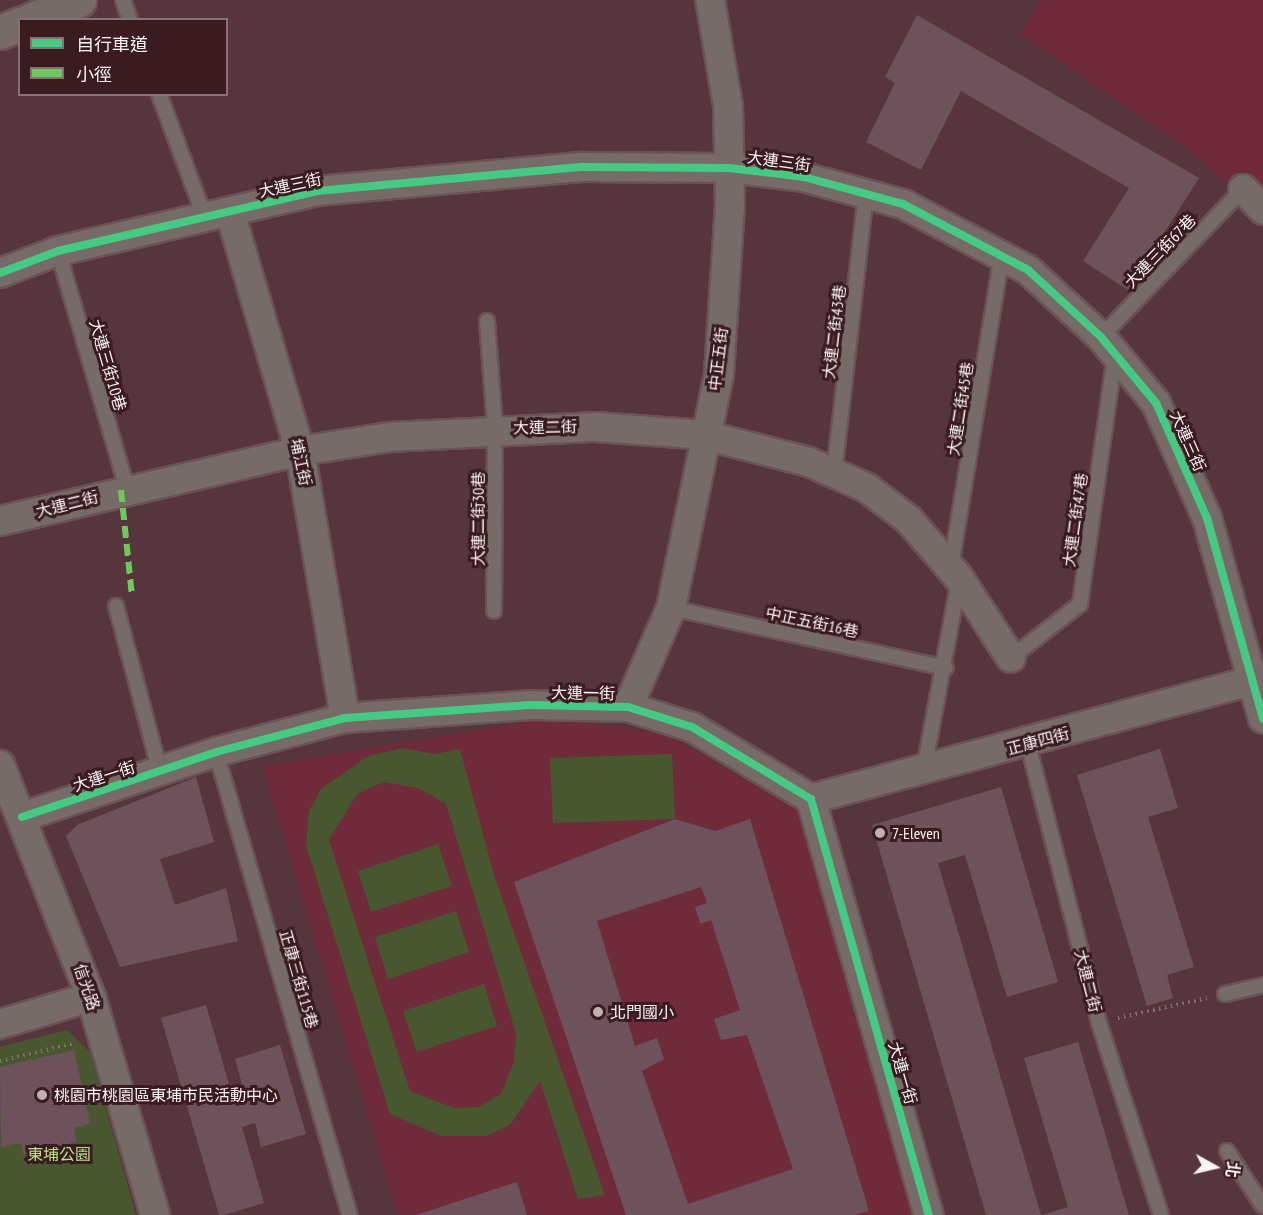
<!DOCTYPE html>
<html>
<head>
<meta charset="utf-8">
<style>
	body { margin:0 }
	#map { position:relative; width:1263px; height:1215px; overflow:hidden; background:#57353c; font-family:"PT Sans Narrow","Noto Sans TC",sans-serif }
	div>[style] { position:absolute }
	[style*='--x'] { left:calc(var(--x)*1px); top:calc(var(--y)*1px); width:calc(var(--w)*1px); rotate:calc(var(--a)*1deg) }
	.built>* { inset:0; background:#6f2b3a }
	.green>* { inset:0; background:#48572f }
	.building>* { inset:0; background:#6d525c }
	.path>* { height:4px; margin-top:-2px; transform-origin:0; background:repeating-linear-gradient(90deg,#7d706d 0 1.5px,transparent 0 6px) }
	.roads { filter:drop-shadow(2px 0 #6b5257) drop-shadow(-2px 0 #6b5257) drop-shadow(0 2px #6b5257) drop-shadow(0 -2px #6b5257) }
	.service>* { height:14px; margin:-7px; padding:0 7px; transform-origin:7px; border-radius:7px; background:#766b66 }
	.minor>* { height:28px; margin:-14px; padding:0 14px; transform-origin:14px; border-radius:14px; background:#766b66 }
	.tertiary>* { height:33px; margin:-16.5px; padding:0 16.5px; transform-origin:16.5px; border-radius:16.5px; background:#766b66 }
	.quiet>* { height:6px; margin-top:-3px; transform-origin:0; background:repeating-linear-gradient(90deg,#6dc95d 0 12px,transparent 0 18px) }
	.cycleway>* { height:8px; margin:-4px; padding:0 4px; transform-origin:4px; border-radius:4px; background:#46c982 }
	.dots>* { width:16px; height:16px; translate:-50% -50%; box-sizing:border-box; border:3px solid #391b20; border-radius:50% }
	span { translate:-50% -50%; white-space:nowrap; text-align:center; line-height:1.15; -webkit-text-stroke:6px #391b20; paint-order:stroke }
	.street-label { font-size:16px; color:#faf2f3 }
	.poi-label { font-size:16px; color:#faf2f3 }
	.left { translate:0 -50%; text-align:left }
	.park-label { font-size:16px; color:#b6e187 }
	.legend { position:absolute; left:18px; top:18px; width:210px; height:78px; box-sizing:border-box; background:#391b20; border:2px solid #867174; margin:0; padding:8px 10px; list-style:none; font-size:18px; color:#faf2f3 }
	.legend li { display:flex; align-items:center; gap:12px; height:30px }
	.legend b { width:30px; border:2px solid #867174 }
	.north { position:absolute; left:1185px; top:1137px; width:60px; height:60px; -webkit-text-stroke:4px #391b20; paint-order:stroke; rotate:98deg; font-size:16px; font-weight:700; line-height:24px; text-align:center; color:#faf2f3 }
	.north::after { content:''; display:block; margin:auto; width:21px; height:27px; background:#faf2f3; clip-path:polygon(50% 0,100% 100%,50% 72%,0 100%) }
</style>
</head>
<body>
<div id="map">
	<div class="built">
		<i style="clip-path:polygon(1041px 0,1263px 0,1263px 200px,1231px 186px,1190px 151px,1020px 34px)"></i>
		<i style="clip-path:polygon(550px 718px,666px 734px,798px 810px,919px 1215px,398px 1215px,262px 766px)"></i>
	</div>
	<div class="green">
		<i style="clip-path:polygon(evenodd,403px 748px,435px 754px,460px 749px,494px 875px,605px 1195px,578px 1199px,540px 1081px,510px 1125px,486px 1136px,441px 1136px,390px 1114px,306px 845px,309px 811px,321px 789px,368px 756px,403px 748px,383px 782px,419px 788px,446px 804px,516px 1033px,514px 1062px,501px 1094px,479px 1107px,454px 1108px,410px 1091px,329px 840px,357px 794px,383px 782px)"></i>
		<i style="clip-path:polygon(672px 754px,675px 819px,553px 823px,550px 758px)"></i>
		<i style="clip-path:polygon(438px 844px,452px 886px,371px 912px,358px 871px)"></i>
		<i style="clip-path:polygon(456px 911px,469px 952px,388px 979px,375px 937px)"></i>
		<i style="clip-path:polygon(484px 984px,497px 1026px,417px 1052px,403px 1011px)"></i>
		<i style="clip-path:polygon(67px 1030px,90px 1052px,136px 1215px,0 1215px,0 1047px)"></i>
	</div>
	<div class="building">
		<i style="clip-path:polygon(917px 15px,1199px 178px,1128px 290px,1083px 261px,1129px 188px,978px 101px,961px 91px,921px 170px,866px 142px,895px 83px,885px 77px)"></i>
		<i style="clip-path:polygon(1160px 749px,1178px 808px,1148px 817px,1194px 967px,1167px 975px,1173px 998px,1147px 1006px,1077px 775px)"></i>
		<i style="clip-path:polygon(196px 777px,214px 842px,160px 859px,175px 905px,226px 888px,238px 941px,120px 967px,66px 836px,77px 825px)"></i>
		<i style="clip-path:polygon(1001px 787px,1058px 982px,1007px 997px,965px 855px,938px 863px,1041px 1215px,986px 1215px,872px 825px)"></i>
		<i style="clip-path:polygon(evenodd,675px 819px,715px 831px,750px 819px,869px 1211px,854px 1215px,626px 1215px,514px 882px,675px 819px,701px 887px,707px 903px,695px 907px,700px 924px,711px 920px,740px 1010px,714px 1019px,721px 1040px,747px 1035px,793px 1169px,688px 1204px,642px 1071px,664px 1059px,657px 1038px,635px 1046px,597px 921px,701px 887px)"></i>
		<i style="clip-path:polygon(206px 1005px,231px 1091px,243px 1088px,235px 1059px,280px 1045px,306px 1134px,261px 1147px,255px 1123px,242px 1127px,264px 1203px,224px 1215px,219px 1215px,161px 1018px)"></i>
		<i style="clip-path:polygon(1078px 1042px,1129px 1215px,1042px 1215px,1068px 1207px,1024px 1058px)"></i>
		<i style="clip-path:polygon(74px 1050px,90px 1124px,74px 1128px,77px 1142px,23px 1154px,21px 1143px,1px 1147px,0 1067px)"></i>
		<i style="clip-path:polygon(517px 1182px,527px 1215px,416px 1215px)"></i>
	</div>
	<div class="path">
		<i style="--x:1118;--y:1018;--w:91;--a:-12.7"></i>
		<i style="--x:0;--y:1061;--w:77;--a:-13.5"></i>
	</div>
	<div class="roads">
		<div class="service">
			<i style="--x:123;--y:0;--w:21;--a:71"></i>
			<i style="--x:159;--y:94;--w:132;--a:69.6"></i>
			<i style="--x:58;--y:251;--w:248;--a:73.8"></i>
			<i style="--x:487;--y:321;--w:107;--a:85.7"></i>
			<i style="--x:495;--y:428;--w:183;--a:90.3"></i>
			<i style="--x:1101;--y:337;--w:205;--a:-46.2"></i>
			<i style="--x:834;--y:474;--w:282;--a:-83.5"></i>
			<i style="--x:951;--y:566;--w:314;--a:-80.7"></i>
			<i style="--x:116;--y:606;--w:171;--a:75.1"></i>
			<i style="--x:671;--y:608;--w:281;--a:12.3"></i>
			<i style="--x:1011;--y:658;--w:88;--a:-38"></i>
			<i style="--x:1080;--y:604;--w:252;--a:-82"></i>
			<i style="--x:1028;--y:744;--w:288;--a:75.7"></i>
			<i style="--x:1099;--y:1023;--w:202;--a:72.1"></i>
			<i style="--x:216;--y:752;--w:482;--a:73.9"></i>
			<i style="--x:924;--y:769;--w:191;--a:-79.5"></i>
			<i style="--x:1225;--y:994;--w:39;--a:-13"></i>
			<i style="--x:1227;--y:1151;--w:66;--a:56.8"></i>
		</div>
		<div class="minor">
			<i style="--x:1243;--y:189;--w:29;--a:46"></i>
			<i style="--x:230;--y:212;--w:249;--a:73.7"></i>
			<i style="--x:300;--y:451;--w:271;--a:80.4"></i>
			<i style="--x:0;--y:273;--w:62;--a:-20.8"></i>
			<i style="--x:58;--y:251;--w:266;--a:-13"></i>
			<i style="--x:317;--y:191;--w:267;--a:-5.2"></i>
			<i style="--x:583;--y:167;--w:146;--a:0.4"></i>
			<i style="--x:729;--y:168;--w:76;--a:6.8"></i>
			<i style="--x:804;--y:177;--w:103;--a:15.3"></i>
			<i style="--x:903;--y:204;--w:141;--a:27.8"></i>
			<i style="--x:1028;--y:270;--w:99;--a:42.5"></i>
			<i style="--x:1101;--y:337;--w:86;--a:50.2"></i>
			<i style="--x:1156;--y:403;--w:126;--a:66.1"></i>
			<i style="--x:1207;--y:518;--w:208;--a:74.4"></i>
			<i style="--x:0;--y:521;--w:308;--a:-13.1"></i>
			<i style="--x:300;--y:451;--w:90;--a:-8.9"></i>
			<i style="--x:389;--y:437;--w:207;--a:-2.8"></i>
			<i style="--x:596;--y:427;--w:108;--a:4.2"></i>
			<i style="--x:704;--y:435;--w:108;--a:14.4"></i>
			<i style="--x:809;--y:462;--w:64;--a:24.1"></i>
			<i style="--x:867;--y:488;--w:53;--a:37.3"></i>
			<i style="--x:909;--y:520;--w:77;--a:49.2"></i>
			<i style="--x:959;--y:578;--w:95;--a:57"></i>
			<i style="--x:628;--y:707;--w:108;--a:-66.5"></i>
			<i style="--x:671;--y:608;--w:239;--a:-78.4"></i>
			<i style="--x:719;--y:374;--w:168;--a:-86.3"></i>
			<i style="--x:730;--y:206;--w:100;--a:-91.1"></i>
			<i style="--x:728;--y:106;--w:108;--a:-99.6"></i>
			<i style="--x:0;--y:765;--w:249;--a:68.6"></i>
			<i style="--x:91;--y:997;--w:227;--a:73.6"></i>
			<i style="--x:811;--y:799;--w:468;--a:-15"></i>
			<i style="--x:22;--y:817;--w:205;--a:-18.5"></i>
			<i style="--x:216;--y:752;--w:133;--a:-14.8"></i>
			<i style="--x:345;--y:718;--w:185;--a:-4"></i>
			<i style="--x:530;--y:705;--w:98;--a:1.2"></i>
			<i style="--x:628;--y:707;--w:67;--a:17.4"></i>
			<i style="--x:692;--y:727;--w:139;--a:31.2"></i>
			<i style="--x:811;--y:799;--w:432;--a:74.2"></i>
			<i style="--x:0;--y:1024;--w:95;--a:-16.5"></i>
		</div>
		<div class="tertiary">
			<i style="--x:30;--y:20;--w:53;--a:-22.2"></i>
			<i style="--x:0;--y:32;--w:22;--a:-22"></i>
		</div>
	</div>
	<div class="quiet">
		<i style="--x:121;--y:490;--w:107;--a:84.1"></i>
	</div>
	<div class="cycleway">
		<i style="--x:0;--y:273;--w:62;--a:-20.8"></i>
		<i style="--x:58;--y:251;--w:266;--a:-13"></i>
		<i style="--x:317;--y:191;--w:267;--a:-5.2"></i>
		<i style="--x:583;--y:167;--w:146;--a:0.4"></i>
		<i style="--x:729;--y:168;--w:76;--a:6.8"></i>
		<i style="--x:804;--y:177;--w:103;--a:15.3"></i>
		<i style="--x:903;--y:204;--w:141;--a:27.8"></i>
		<i style="--x:1028;--y:270;--w:99;--a:42.5"></i>
		<i style="--x:1101;--y:337;--w:86;--a:50.2"></i>
		<i style="--x:1156;--y:403;--w:126;--a:66.1"></i>
		<i style="--x:1207;--y:518;--w:208;--a:74.4"></i>
		<i style="--x:22;--y:817;--w:205;--a:-18.5"></i>
		<i style="--x:216;--y:752;--w:133;--a:-14.8"></i>
		<i style="--x:345;--y:718;--w:185;--a:-4"></i>
		<i style="--x:530;--y:705;--w:98;--a:1.2"></i>
		<i style="--x:628;--y:707;--w:67;--a:17.4"></i>
		<i style="--x:692;--y:727;--w:139;--a:31.2"></i>
		<i style="--x:811;--y:799;--w:432;--a:74.2"></i>
	</div>
	<div class="dots">
		<i style="left:880px;top:833px;background:#c1b0b3"></i>
		<i style="left:598px;top:1012px;background:#c1b0b3"></i>
		<i style="left:42px;top:1095px;background:#c1b0b3"></i>
	</div>
	<div class="street-label">
		<span style="left:779px;top:161px;rotate:8deg">大連三街</span>
		<span style="left:290px;top:185px;rotate:-12deg">大連三街</span>
		<span style="left:1160px;top:251px;rotate:-46deg">大連三街67巷</span>
		<span style="left:834px;top:332px;rotate:-83deg">大連二街43巷</span>
		<span style="left:718px;top:359px;rotate:-83deg">中正五街</span>
		<span style="left:108px;top:365px;rotate:74deg">大連三街10巷</span>
		<span style="left:960px;top:409px;rotate:-81deg">大連二街45巷</span>
		<span style="left:545px;top:427px;rotate:-1deg">大連二街</span>
		<span style="left:1188px;top:441px;rotate:66deg">大連三街</span>
		<span style="left:301px;top:462px;rotate:78deg">埔江街</span>
		<span style="left:67px;top:504px;rotate:-14deg">大連二街</span>
		<span style="left:478px;top:519px;rotate:-90deg">大連二街30巷</span>
		<span style="left:1075px;top:520px;rotate:-82deg">大連二街47巷</span>
		<span style="left:812px;top:622px;rotate:12deg">中正五街16巷</span>
		<span style="left:583px;top:693px;rotate:1deg">大連一街</span>
		<span style="left:1038px;top:741px;rotate:-15deg">正康四街</span>
		<span style="left:104px;top:776px;rotate:-18deg">大連一街</span>
		<span style="left:299px;top:979px;rotate:74deg">正康三街115巷</span>
		<span style="left:1088px;top:981px;rotate:76deg">大連二街</span>
		<span style="left:87px;top:987px;rotate:71deg">信光路</span>
		<span style="left:903px;top:1073px;rotate:74deg">大連一街</span>
	</div>
	<div class="poi-label">
		<span class="left" style="left:892px;top:833px">7-Eleven</span>
		<span class="left" style="left:610px;top:1012px">北門國小</span>
		<span class="left" style="left:54px;top:1095px">桃園市桃園區東埔市民活動中心</span>
	</div>
	<div class="park-label">
		<span style="left:59px;top:1154px">東埔公園</span>
	</div>
	<ul class="legend">
	<li><b style="height:8px;background:#46c982"></b>自行車道</li>
	<li><b style="height:8px;background:#6dc95d"></b>小徑</li>
	</ul>
	<div class="north">北</div>
</div>
</body>
</html>
